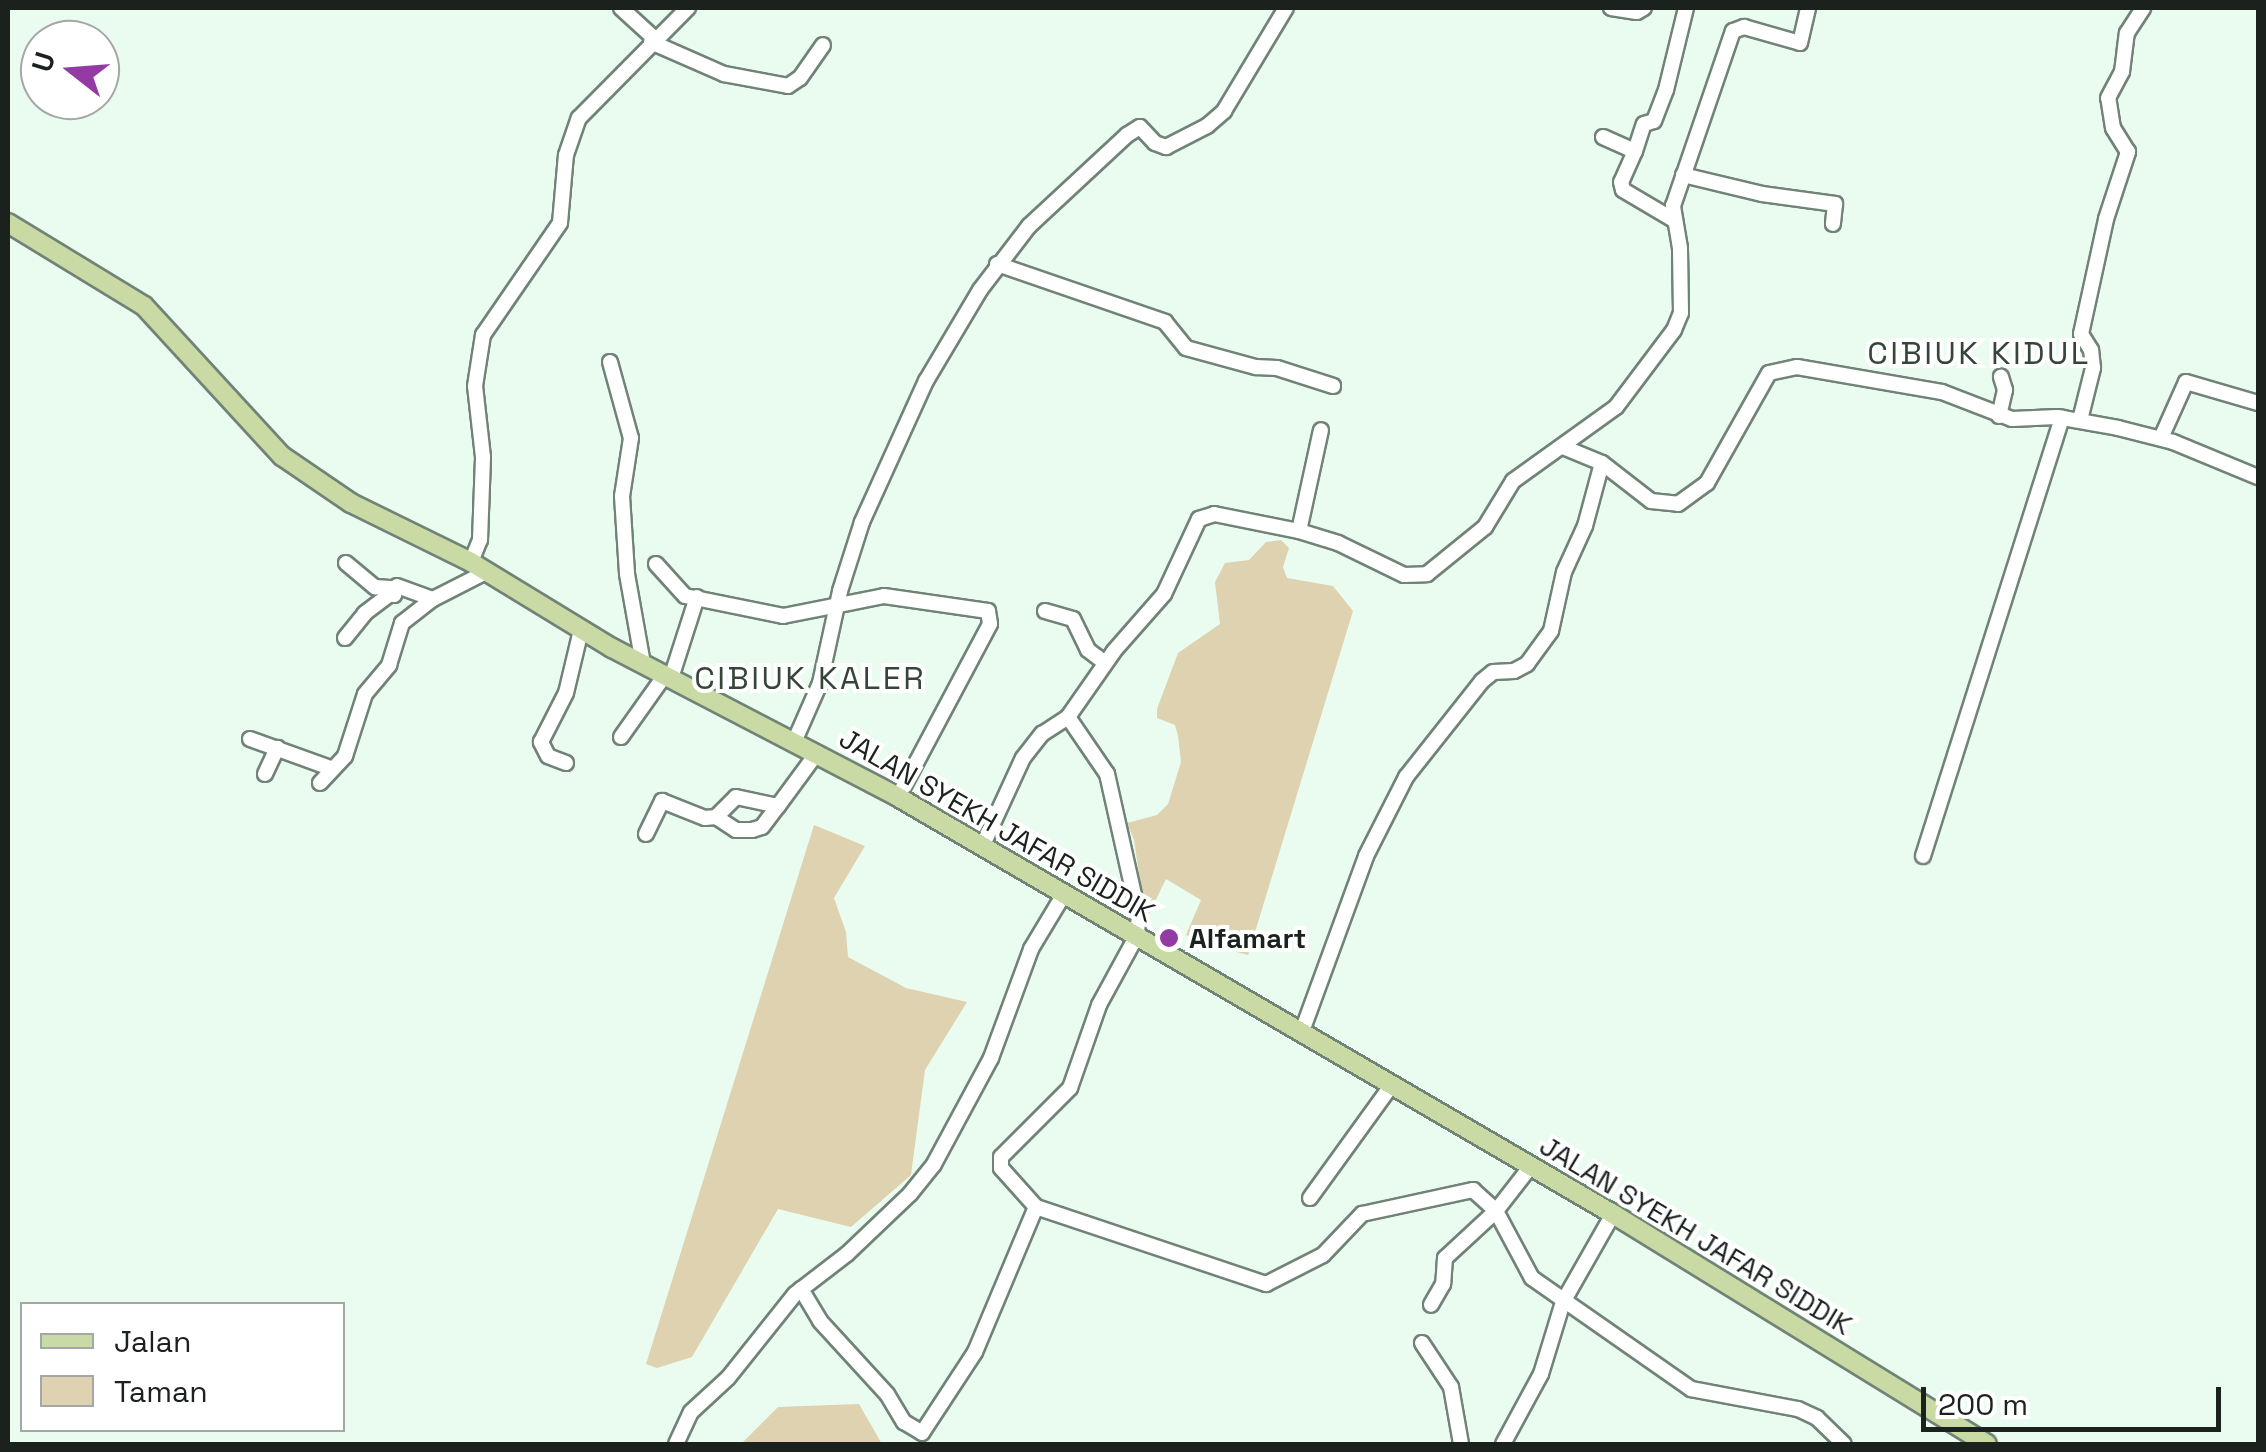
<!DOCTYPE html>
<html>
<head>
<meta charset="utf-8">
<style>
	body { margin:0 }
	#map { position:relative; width:2266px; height:1452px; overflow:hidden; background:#e9fcef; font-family:"Space Grotesk",sans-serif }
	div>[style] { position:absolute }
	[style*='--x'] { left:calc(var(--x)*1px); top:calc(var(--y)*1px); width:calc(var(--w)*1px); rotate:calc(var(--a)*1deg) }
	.green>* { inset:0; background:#dfd2b0 }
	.roads { filter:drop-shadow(2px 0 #718377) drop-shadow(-2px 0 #718377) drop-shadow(0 2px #718377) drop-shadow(0 -2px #718377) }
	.minor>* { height:14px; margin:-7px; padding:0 7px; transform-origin:7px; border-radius:7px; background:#fff }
	.major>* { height:18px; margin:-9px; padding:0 9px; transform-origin:9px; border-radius:9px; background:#cadaa4 }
	.dots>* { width:28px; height:28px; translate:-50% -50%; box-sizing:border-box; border:5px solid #fff; border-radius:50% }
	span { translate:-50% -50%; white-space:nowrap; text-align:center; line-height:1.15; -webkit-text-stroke:8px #fff; paint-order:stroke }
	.street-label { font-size:28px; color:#1b221e }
	.poi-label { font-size:28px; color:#1b221e; font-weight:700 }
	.left { translate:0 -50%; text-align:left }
	.quarter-label { font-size:32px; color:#35453a; letter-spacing:2.5px }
	.frame { position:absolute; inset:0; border:10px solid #1b221e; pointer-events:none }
	.legend { position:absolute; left:20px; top:1302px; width:325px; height:130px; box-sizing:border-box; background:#fff; border:2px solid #a4a7a5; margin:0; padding:12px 18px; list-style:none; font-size:30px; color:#1b221e }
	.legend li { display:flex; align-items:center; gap:20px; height:50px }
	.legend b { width:50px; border:2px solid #a4a7a5 }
	.north { position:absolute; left:20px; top:20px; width:100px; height:100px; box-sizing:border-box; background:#fff; border:2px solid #a4a7a5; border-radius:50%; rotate:287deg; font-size:28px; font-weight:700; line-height:40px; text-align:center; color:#1b221e }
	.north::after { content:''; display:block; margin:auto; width:35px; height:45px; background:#943aa5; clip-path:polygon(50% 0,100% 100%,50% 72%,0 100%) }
	.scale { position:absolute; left:1921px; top:1387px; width:300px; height:45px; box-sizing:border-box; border:5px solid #1b221e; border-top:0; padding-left:12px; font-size:30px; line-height:35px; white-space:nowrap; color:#1b221e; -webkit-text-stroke:8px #fff; paint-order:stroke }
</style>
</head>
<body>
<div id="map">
	<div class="green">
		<i style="clip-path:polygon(1281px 540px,1289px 548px,1283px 567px,1287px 578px,1333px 586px,1353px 611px,1248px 955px,1207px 944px,1207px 936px,1199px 932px,1195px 938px,1186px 935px,1201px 900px,1166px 879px,1146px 920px,1134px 840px,1127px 823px,1157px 815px,1168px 804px,1181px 762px,1178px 736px,1175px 725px,1157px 718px,1157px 709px,1178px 653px,1220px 624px,1215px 582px,1225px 563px,1249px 560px,1266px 542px)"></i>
		<i style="clip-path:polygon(814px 825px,865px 846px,834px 898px,846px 932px,848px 957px,906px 988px,967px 1002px,925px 1070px,911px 1175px,851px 1227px,778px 1209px,692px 1357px,657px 1368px,646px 1364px)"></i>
		<i style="clip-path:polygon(859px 1404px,882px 1444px,741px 1444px,778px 1407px)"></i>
	</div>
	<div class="roads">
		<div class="minor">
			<i style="--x:621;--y:8;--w:46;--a:42.4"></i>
			<i style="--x:1611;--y:8;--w:26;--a:9"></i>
			<i style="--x:1637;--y:12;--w:8;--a:-30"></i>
			<i style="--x:651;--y:42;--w:80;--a:23.7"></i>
			<i style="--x:724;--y:74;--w:65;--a:10.6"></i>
			<i style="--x:788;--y:86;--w:14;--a:-34"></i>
			<i style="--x:800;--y:78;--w:40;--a:-55.1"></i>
			<i style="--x:1603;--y:137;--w:35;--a:24"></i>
			<i style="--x:1635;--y:151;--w:34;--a:114"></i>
			<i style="--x:1621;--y:182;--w:8;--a:76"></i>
			<i style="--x:1623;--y:190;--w:57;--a:30.6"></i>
			<i style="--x:1635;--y:151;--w:28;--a:-72"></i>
			<i style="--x:1644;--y:124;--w:10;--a:-17"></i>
			<i style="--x:1654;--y:121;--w:33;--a:-69"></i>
			<i style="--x:1666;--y:90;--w:84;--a:-76.3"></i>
			<i style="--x:1683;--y:175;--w:81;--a:13.5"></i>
			<i style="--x:1762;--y:194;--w:74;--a:7.8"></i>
			<i style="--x:1835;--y:204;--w:20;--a:96"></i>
			<i style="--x:997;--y:264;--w:178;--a:19"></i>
			<i style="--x:1165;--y:322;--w:33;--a:51"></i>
			<i style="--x:1186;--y:348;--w:73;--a:15.2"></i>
			<i style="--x:1256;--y:367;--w:21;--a:3"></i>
			<i style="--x:1277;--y:368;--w:59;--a:17.8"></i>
			<i style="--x:610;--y:362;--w:79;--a:74.6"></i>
			<i style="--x:631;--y:438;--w:59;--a:98.8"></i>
			<i style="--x:622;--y:496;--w:78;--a:86.3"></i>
			<i style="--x:627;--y:574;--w:91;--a:79.9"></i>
			<i style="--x:1999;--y:416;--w:27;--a:-77"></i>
			<i style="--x:2005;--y:390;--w:14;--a:-107"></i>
			<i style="--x:2080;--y:420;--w:54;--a:-76"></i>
			<i style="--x:2093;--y:368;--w:18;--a:-96"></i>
			<i style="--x:2091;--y:350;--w:19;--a:-122"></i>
			<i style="--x:2081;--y:334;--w:118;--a:-77.7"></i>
			<i style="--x:2106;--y:219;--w:71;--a:-71.8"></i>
			<i style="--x:2128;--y:152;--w:28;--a:-122"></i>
			<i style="--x:2113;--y:128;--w:30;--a:-99"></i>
			<i style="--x:2108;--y:98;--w:30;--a:-62"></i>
			<i style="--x:2122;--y:72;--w:39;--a:-83"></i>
			<i style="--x:2127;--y:33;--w:30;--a:-57"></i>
			<i style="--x:2161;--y:438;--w:61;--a:-65.9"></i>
			<i style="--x:2186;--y:382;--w:75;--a:16.3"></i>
			<i style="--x:1563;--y:447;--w:42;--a:22.3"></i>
			<i style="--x:1602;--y:463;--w:62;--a:37.8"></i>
			<i style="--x:1651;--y:501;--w:27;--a:6"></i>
			<i style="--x:1678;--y:504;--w:36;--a:-36"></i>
			<i style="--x:1707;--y:483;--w:126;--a:-60.6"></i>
			<i style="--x:1769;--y:373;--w:29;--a:-12"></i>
			<i style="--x:1797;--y:367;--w:147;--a:9.8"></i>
			<i style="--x:1942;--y:392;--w:75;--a:21.1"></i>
			<i style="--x:2012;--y:419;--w:45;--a:-2.5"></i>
			<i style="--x:2057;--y:417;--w:62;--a:10.2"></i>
			<i style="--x:2118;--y:428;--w:57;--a:14.3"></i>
			<i style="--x:2173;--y:442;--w:92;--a:22.4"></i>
			<i style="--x:1299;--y:531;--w:103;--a:-77.7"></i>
			<i style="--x:471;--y:562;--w:24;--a:-68"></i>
			<i style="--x:480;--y:540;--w:83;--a:-87.9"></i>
			<i style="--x:483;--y:457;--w:71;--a:-96.4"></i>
			<i style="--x:475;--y:386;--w:52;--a:-81.1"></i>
			<i style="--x:483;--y:335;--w:136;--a:-55.5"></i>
			<i style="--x:560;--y:223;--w:68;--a:-85"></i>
			<i style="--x:566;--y:155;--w:39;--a:-71"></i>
			<i style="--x:579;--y:118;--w:155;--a:-45.3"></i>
			<i style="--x:346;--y:563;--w:38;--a:40"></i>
			<i style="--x:375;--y:587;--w:15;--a:4"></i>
			<i style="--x:390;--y:588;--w:8;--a:60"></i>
			<i style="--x:394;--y:595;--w:9;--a:-72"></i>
			<i style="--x:397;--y:586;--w:38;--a:20"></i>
			<i style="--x:433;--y:599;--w:57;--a:-27"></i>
			<i style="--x:656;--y:564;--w:43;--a:47.8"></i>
			<i style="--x:685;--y:596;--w:100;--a:11.5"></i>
			<i style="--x:783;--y:616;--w:103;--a:-11.2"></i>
			<i style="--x:884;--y:596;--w:105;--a:8.2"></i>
			<i style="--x:988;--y:611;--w:13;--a:81"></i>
			<i style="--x:990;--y:624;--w:196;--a:118"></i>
			<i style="--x:1045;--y:611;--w:29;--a:16"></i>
			<i style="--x:1073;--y:619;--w:34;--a:64"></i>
			<i style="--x:1088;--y:650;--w:21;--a:37"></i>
			<i style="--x:345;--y:638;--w:32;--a:-51"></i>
			<i style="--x:365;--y:613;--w:35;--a:-37"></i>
			<i style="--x:671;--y:678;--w:85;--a:-72.2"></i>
			<i style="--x:621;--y:737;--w:76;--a:-54.6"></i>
			<i style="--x:250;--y:739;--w:88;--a:19.9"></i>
			<i style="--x:795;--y:740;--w:62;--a:-66.3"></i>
			<i style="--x:820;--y:683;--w:94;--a:-77.7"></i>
			<i style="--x:840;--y:591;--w:72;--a:-72.3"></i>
			<i style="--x:862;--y:522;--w:155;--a:-65.6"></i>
			<i style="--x:926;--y:381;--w:106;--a:-59.3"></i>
			<i style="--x:980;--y:290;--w:81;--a:-52.6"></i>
			<i style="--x:1029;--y:226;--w:134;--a:-42.9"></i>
			<i style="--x:1127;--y:135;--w:15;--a:-32"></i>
			<i style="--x:1140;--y:127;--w:22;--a:47"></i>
			<i style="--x:1155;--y:143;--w:12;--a:20"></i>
			<i style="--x:1166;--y:147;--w:46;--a:-27.1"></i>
			<i style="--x:1207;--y:126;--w:23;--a:-41"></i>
			<i style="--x:1224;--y:111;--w:120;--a:-59"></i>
			<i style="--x:566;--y:763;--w:19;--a:-159"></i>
			<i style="--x:548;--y:756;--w:16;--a:-117"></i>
			<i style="--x:541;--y:742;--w:55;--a:-63"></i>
			<i style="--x:566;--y:693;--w:65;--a:-76.6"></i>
			<i style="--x:265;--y:774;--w:29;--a:-65"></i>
			<i style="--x:320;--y:783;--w:37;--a:-47"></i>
			<i style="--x:345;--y:756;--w:65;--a:-72.1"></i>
			<i style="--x:365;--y:694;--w:38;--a:-50"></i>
			<i style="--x:389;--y:665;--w:44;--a:-72.8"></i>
			<i style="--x:402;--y:623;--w:39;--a:-38"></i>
			<i style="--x:716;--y:817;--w:24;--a:33"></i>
			<i style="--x:736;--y:830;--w:16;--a:0"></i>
			<i style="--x:752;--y:830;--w:10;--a:-17"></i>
			<i style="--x:762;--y:827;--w:26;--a:-53"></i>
			<i style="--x:646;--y:834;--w:37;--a:-64"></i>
			<i style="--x:662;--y:801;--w:46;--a:21.6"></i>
			<i style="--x:705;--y:818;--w:11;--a:-5"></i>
			<i style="--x:716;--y:817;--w:28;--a:-45"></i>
			<i style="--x:736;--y:797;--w:43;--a:12.1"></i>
			<i style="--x:778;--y:806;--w:66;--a:-53.7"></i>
			<i style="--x:982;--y:847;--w:98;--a:-65.3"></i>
			<i style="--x:1023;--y:758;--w:31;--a:-52"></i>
			<i style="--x:1042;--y:734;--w:31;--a:-33"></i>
			<i style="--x:1068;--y:717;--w:80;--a:-55.1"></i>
			<i style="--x:1114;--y:651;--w:76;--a:-48.7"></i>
			<i style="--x:1164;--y:594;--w:83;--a:-65"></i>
			<i style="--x:1199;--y:519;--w:16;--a:-18"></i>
			<i style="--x:1214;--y:514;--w:87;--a:11.3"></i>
			<i style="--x:1299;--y:531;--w:41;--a:17.1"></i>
			<i style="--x:1338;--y:543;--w:73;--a:25.9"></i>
			<i style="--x:1404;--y:575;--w:23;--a:-2"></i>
			<i style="--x:1427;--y:574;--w:75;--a:-39"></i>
			<i style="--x:1485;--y:527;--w:54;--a:-58.7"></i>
			<i style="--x:1513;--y:481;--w:127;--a:-35.7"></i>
			<i style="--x:1616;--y:407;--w:96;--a:-53"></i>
			<i style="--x:1674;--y:330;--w:18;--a:-68"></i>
			<i style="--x:1681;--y:313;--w:65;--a:-90.9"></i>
			<i style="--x:1680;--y:248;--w:43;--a:-99.5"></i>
			<i style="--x:1673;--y:206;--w:185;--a:-71.1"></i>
			<i style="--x:1733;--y:31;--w:12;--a:-20"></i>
			<i style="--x:1744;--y:27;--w:58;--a:15.9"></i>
			<i style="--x:1800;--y:43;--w:36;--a:-77"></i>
			<i style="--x:1923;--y:856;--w:460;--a:-72.4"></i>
			<i style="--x:1301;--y:1034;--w:189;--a:-69.9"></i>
			<i style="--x:1366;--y:856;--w:89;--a:-63.1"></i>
			<i style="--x:1406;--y:777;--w:122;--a:-51.6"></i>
			<i style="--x:1482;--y:681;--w:14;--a:-39"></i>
			<i style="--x:1493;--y:672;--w:21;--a:-3"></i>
			<i style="--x:1514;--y:671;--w:15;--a:-28"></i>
			<i style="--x:1527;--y:664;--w:41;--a:-54"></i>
			<i style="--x:1551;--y:631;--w:60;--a:-77.6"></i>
			<i style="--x:1564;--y:572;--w:51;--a:-65.5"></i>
			<i style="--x:1585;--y:526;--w:65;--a:-74.9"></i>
			<i style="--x:1531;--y:1166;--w:57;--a:127.9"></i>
			<i style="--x:1496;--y:1211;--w:76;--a:61.8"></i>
			<i style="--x:1532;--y:1278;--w:194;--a:34.9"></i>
			<i style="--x:1691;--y:1389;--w:109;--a:10.6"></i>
			<i style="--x:1798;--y:1409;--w:21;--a:25"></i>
			<i style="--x:1817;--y:1418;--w:37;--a:44"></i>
			<i style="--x:1310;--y:1198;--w:138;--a:-54.1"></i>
			<i style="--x:1036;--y:1207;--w:243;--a:18.5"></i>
			<i style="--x:1266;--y:1284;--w:64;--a:-27"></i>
			<i style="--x:1323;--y:1255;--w:57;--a:-46.4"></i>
			<i style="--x:1362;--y:1214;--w:114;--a:-12.2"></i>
			<i style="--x:1473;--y:1190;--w:31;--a:42"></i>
			<i style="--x:1496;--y:1211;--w:69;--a:137.3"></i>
			<i style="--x:1445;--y:1258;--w:26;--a:94"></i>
			<i style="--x:1443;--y:1284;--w:24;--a:120"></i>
			<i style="--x:801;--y:1289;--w:37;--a:59"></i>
			<i style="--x:820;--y:1321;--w:99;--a:47.5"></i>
			<i style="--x:887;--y:1394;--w:33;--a:59"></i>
			<i style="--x:904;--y:1422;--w:21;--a:31"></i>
			<i style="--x:922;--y:1433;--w:97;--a:-56.8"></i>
			<i style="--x:975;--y:1352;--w:157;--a:-67.2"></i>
			<i style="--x:1036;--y:1207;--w:52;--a:-131.9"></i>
			<i style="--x:1001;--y:1168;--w:11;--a:-90"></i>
			<i style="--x:1001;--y:1157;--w:98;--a:-45"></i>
			<i style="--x:1070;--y:1088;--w:88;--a:-70.7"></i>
			<i style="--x:1099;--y:1005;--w:77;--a:-61.4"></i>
			<i style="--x:1136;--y:937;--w:20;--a:-81"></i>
			<i style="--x:1139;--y:917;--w:147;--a:-102.6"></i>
			<i style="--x:1107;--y:774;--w:69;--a:-124.4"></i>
			<i style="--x:1422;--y:1343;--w:53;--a:56.6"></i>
			<i style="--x:1451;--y:1387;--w:58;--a:80"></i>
			<i style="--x:676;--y:1444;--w:35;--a:-65"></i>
			<i style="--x:691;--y:1412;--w:50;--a:-42.6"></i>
			<i style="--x:728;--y:1378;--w:107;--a:-51.4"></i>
			<i style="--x:795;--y:1294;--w:66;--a:-37.6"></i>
			<i style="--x:847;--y:1254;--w:87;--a:-43.6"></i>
			<i style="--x:910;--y:1194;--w:38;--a:-51"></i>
			<i style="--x:934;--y:1164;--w:120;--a:-61.7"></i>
			<i style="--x:991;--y:1058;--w:116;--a:-69.8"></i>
			<i style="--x:1031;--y:949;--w:64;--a:-59"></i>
			<i style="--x:1503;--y:1444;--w:80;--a:-61.5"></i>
			<i style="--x:1541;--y:1374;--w:75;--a:-73"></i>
			<i style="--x:1563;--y:1302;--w:101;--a:-60.4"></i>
		</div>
		<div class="major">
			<i style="--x:8;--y:223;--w:159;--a:31.4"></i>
			<i style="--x:144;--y:306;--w:204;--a:47.4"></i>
			<i style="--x:282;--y:456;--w:83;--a:34.3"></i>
			<i style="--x:351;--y:503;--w:134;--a:26.2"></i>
			<i style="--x:471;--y:562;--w:165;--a:31.4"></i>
			<i style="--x:612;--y:648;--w:322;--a:27.5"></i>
			<i style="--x:898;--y:797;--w:828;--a:30.25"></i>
			<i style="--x:1613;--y:1214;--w:439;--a:31.6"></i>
		</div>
	</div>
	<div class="dots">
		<i style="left:1169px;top:938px;background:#943aa5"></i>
	</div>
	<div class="street-label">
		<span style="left:997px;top:825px;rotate:30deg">JALAN SYEKH JAFAR SIDDIK</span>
		<span style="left:1696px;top:1235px;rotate:31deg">JALAN SYEKH JAFAR SIDDIK</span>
	</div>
	<div class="poi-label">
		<span class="left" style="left:1189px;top:938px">Alfamart</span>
	</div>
	<div class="quarter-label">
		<span style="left:1979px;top:353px">CIBIUK KIDUL</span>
		<span style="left:810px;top:678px">CIBIUK KALER</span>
	</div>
	<div class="frame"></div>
	<ul class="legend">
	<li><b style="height:12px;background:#cadaa4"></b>Jalan</li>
	<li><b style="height:28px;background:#dfd2b0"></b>Taman</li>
	</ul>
	<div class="north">U</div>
	<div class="scale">200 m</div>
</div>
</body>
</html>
